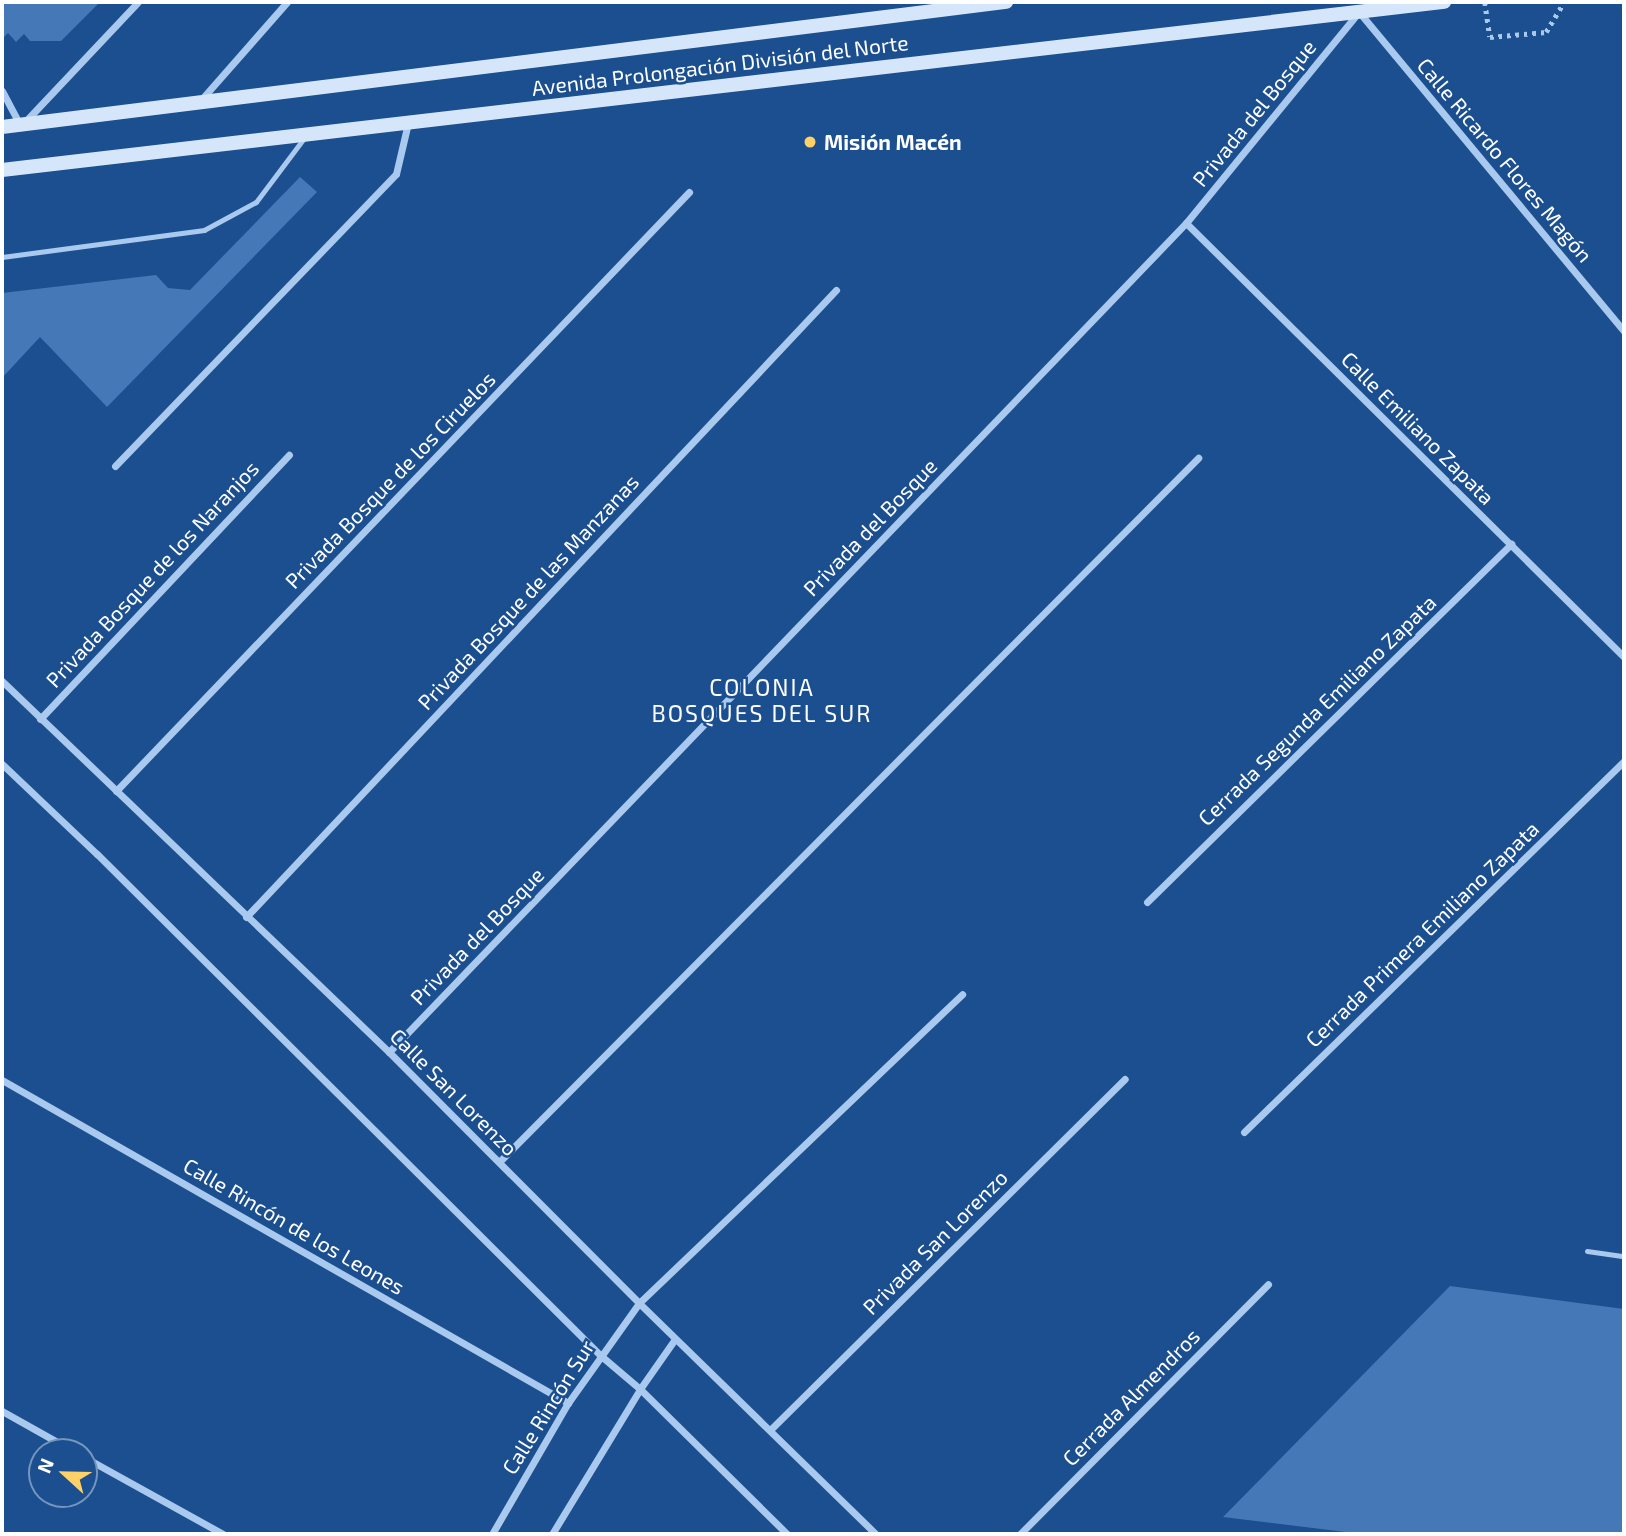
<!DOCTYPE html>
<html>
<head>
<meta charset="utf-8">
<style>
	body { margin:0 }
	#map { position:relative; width:1626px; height:1536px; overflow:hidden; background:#1b4f8f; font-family:"Exo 2",sans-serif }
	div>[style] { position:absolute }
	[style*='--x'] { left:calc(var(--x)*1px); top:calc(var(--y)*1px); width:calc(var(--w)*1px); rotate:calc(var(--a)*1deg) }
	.building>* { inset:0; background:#4478b7 }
	.path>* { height:4.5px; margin-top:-2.25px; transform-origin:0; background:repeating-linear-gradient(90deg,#a9c9ee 0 3.5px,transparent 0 8.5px) }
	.lane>* { height:5px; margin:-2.5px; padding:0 2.5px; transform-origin:2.5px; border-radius:2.5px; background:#a9c9ee }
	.street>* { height:7px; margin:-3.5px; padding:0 3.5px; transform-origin:3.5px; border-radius:3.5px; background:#a9c9ee }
	.secondary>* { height:14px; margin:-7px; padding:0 7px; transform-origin:7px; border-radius:7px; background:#d6e6fa }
	.dots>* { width:19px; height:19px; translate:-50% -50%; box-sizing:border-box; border:4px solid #1b4f8f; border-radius:50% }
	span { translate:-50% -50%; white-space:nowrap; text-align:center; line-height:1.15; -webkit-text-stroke:5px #1b4f8f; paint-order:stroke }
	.street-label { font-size:21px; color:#fff }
	.poi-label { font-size:21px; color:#fff; font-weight:700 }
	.left { translate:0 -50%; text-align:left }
	.neighbourhood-label { font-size:23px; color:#fff; letter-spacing:2px }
	.frame { position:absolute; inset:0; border:4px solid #fff; pointer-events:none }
	.north { position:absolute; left:28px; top:1438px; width:70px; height:70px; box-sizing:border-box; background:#1b4f8f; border:2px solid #7695bc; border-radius:50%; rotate:292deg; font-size:19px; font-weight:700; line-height:28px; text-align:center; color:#fff }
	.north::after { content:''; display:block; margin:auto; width:24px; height:32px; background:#ffd166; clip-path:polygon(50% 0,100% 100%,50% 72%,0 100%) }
</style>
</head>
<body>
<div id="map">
	<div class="building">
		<i style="clip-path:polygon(2px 2px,100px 2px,61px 41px,30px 41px,24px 34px,16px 42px,8px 33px,2px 39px)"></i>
		<i style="clip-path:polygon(300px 177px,317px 192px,107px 407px,40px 337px,2px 378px,2px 293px,156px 275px,168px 288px,190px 290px)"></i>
		<i style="clip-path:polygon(1450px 1286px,1624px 1309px,1624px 1534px,1362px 1534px,1223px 1517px)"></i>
	</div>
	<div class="path">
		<i style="--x:1485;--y:2;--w:35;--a:82"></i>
		<i style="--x:1490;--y:37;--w:56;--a:-5.1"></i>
		<i style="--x:1546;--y:32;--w:35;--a:-59"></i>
	</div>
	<div class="lane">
		<i style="--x:2;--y:257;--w:204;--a:-7.6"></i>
		<i style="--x:204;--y:230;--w:59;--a:-28.3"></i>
		<i style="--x:256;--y:202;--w:80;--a:-53.1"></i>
		<i style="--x:1587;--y:1251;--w:37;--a:8"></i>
	</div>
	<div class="street">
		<i style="--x:2;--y:91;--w:40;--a:62"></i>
		<i style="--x:21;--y:126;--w:170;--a:-46.7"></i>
		<i style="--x:200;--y:101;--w:132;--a:-48.7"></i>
		<i style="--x:1186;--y:223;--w:617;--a:44.74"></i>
		<i style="--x:115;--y:466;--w:405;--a:-46.1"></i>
		<i style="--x:396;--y:174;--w:52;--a:-76.8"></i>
		<i style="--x:2;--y:681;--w:536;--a:43.79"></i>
		<i style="--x:389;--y:1052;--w:354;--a:45.1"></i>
		<i style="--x:639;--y:1303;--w:331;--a:44.3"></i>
		<i style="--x:40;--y:719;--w:363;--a:-46.7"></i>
		<i style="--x:2;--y:764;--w:131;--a:43.5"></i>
		<i style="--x:97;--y:854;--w:710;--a:44.89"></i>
		<i style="--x:600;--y:1355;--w:52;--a:40.4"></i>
		<i style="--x:640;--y:1389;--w:206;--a:44.6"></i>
		<i style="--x:116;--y:791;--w:829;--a:-46.27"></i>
		<i style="--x:1147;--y:902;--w:511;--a:-44.52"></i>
		<i style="--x:246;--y:917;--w:861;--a:-46.74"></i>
		<i style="--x:389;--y:1052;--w:1150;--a:-46.13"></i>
		<i style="--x:1186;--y:223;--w:273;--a:-50.7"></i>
		<i style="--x:1359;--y:12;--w:415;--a:50.3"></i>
		<i style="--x:2;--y:1080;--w:652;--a:29.71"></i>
		<i style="--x:1244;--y:1132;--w:531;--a:-44.31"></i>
		<i style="--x:500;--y:1161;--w:991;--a:-45.2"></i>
		<i style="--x:2;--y:1411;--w:84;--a:29.3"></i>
		<i style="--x:770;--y:1430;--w:499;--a:-44.7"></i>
		<i style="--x:84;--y:1457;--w:159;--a:29"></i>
		<i style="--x:492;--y:1534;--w:151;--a:-59.9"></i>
		<i style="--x:568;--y:1403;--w:123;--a:-54.6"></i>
		<i style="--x:639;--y:1303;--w:447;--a:-43.7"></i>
		<i style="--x:552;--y:1534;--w:170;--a:-58.7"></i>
		<i style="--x:640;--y:1389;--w:61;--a:-55"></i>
		<i style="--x:1020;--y:1534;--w:352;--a:-45.2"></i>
	</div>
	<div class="secondary">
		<i style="--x:2;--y:127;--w:1012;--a:-7.1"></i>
		<i style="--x:2;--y:170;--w:1452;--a:-6.65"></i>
	</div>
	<div class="dots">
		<i style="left:810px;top:142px;background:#ffd166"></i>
	</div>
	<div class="street-label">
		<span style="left:720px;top:65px;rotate:-7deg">Avenida Prolongación División del Norte</span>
		<span style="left:1254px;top:113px;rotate:-51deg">Privada del Bosque</span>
		<span style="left:1505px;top:160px;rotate:50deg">Calle Ricardo Flores Magón</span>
		<span style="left:1418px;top:428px;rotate:45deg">Calle Emiliano Zapata</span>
		<span style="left:390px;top:480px;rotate:-46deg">Privada Bosque de los Ciruelos</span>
		<span style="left:870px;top:527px;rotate:-46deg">Privada del Bosque</span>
		<span style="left:152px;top:574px;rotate:-47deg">Privada Bosque de los Naranjos</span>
		<span style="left:528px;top:592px;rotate:-47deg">Privada Bosque de las Manzanas</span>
		<span style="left:1317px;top:710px;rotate:-44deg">Cerrada Segunda Emiliano Zapata</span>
		<span style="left:1422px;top:934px;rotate:-44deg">Cerrada Primera Emiliano Zapata</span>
		<span style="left:477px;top:936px;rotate:-46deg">Privada del Bosque</span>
		<span style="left:454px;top:1092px;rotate:45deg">Calle San Lorenzo</span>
		<span style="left:294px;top:1226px;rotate:30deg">Calle Rincón de los Leones</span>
		<span style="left:935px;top:1242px;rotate:-45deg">Privada San Lorenzo</span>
		<span style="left:1131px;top:1397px;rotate:-45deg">Cerrada Almendros</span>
		<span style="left:548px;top:1407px;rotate:-58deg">Calle Rincón Sur</span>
	</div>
	<div class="poi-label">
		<span class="left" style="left:824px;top:142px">Misión Macén</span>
	</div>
	<div class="neighbourhood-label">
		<span style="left:762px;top:700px">COLONIA<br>BOSQUES DEL SUR</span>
	</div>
	<div class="frame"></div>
	<div class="north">N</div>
</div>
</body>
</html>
